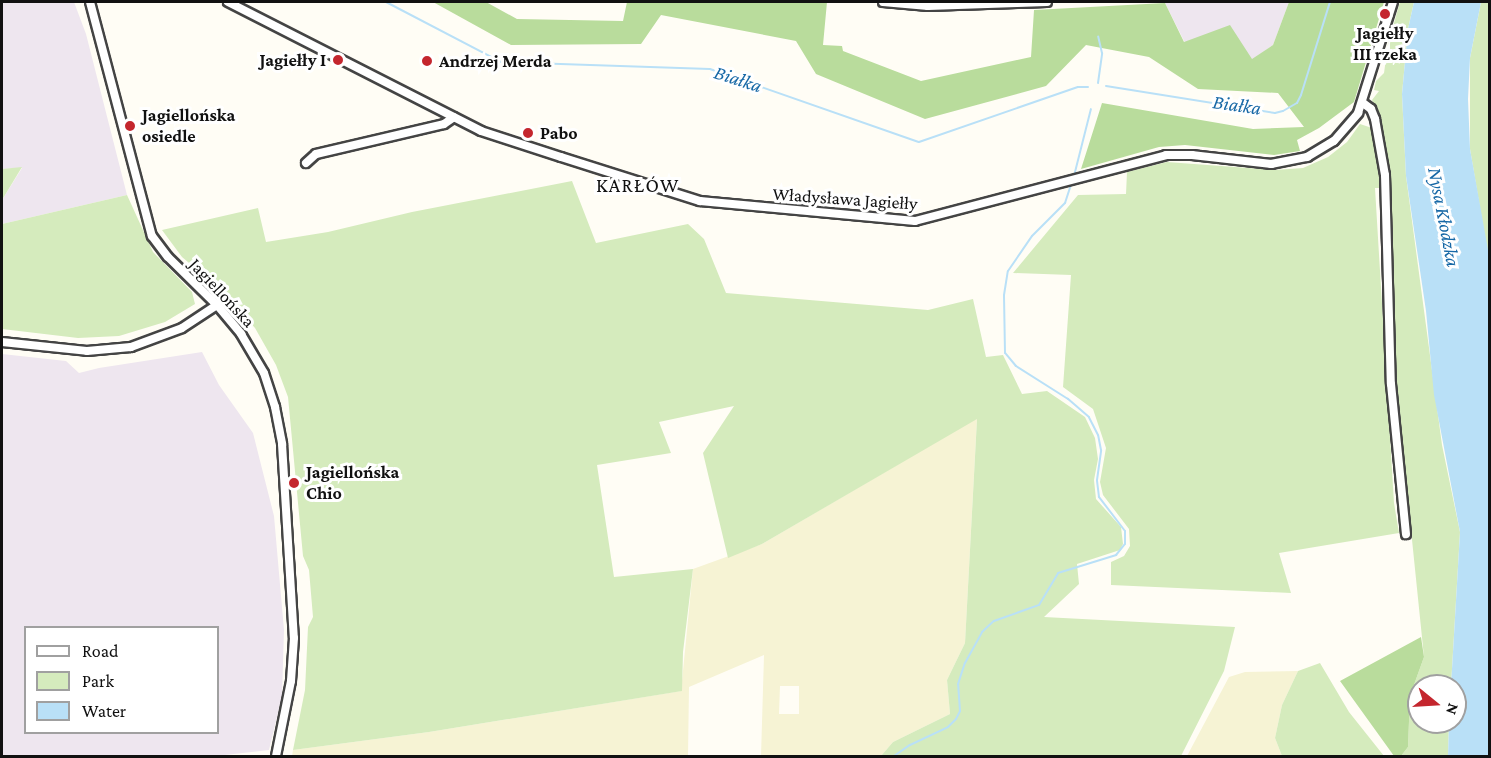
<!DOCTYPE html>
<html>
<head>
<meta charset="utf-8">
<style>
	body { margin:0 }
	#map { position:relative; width:1491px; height:758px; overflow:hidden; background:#fffdf5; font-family:"Crimson Pro",serif }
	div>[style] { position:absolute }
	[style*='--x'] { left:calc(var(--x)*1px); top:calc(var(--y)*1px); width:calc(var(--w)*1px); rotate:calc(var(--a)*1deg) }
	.industrial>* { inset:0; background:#eee6ef }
	.farmland>* { inset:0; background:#f6f3d4 }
	.green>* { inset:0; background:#d5ebbd }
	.forest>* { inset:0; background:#b9dc9c }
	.water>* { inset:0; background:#b9e0f7 }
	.stream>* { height:2px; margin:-1px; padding:0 1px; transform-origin:1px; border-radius:1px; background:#b9e0f7 }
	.roads { filter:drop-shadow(2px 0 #444) drop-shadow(-2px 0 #444) drop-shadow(0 2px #444) drop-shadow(0 -2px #444) }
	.minor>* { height:8px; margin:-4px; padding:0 4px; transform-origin:4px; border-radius:4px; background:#fff }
	.dots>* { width:16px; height:16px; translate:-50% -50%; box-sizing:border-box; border:3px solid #fff; border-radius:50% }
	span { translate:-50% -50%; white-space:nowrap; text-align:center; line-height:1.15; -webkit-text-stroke:6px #fff; paint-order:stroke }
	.poi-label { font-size:18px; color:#111; font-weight:700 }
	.right { translate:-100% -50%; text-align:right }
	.left { translate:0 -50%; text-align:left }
	.street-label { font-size:18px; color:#111 }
	.water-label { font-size:20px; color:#1768a6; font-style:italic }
	.neighbourhood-label { font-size:20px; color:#111; letter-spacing:1.5px }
	.frame { position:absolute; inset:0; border:3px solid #111; pointer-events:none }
	.legend { position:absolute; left:24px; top:626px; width:195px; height:108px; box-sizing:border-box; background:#fff; border:2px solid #a0a0a0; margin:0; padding:8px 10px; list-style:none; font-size:18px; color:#111 }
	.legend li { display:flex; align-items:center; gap:12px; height:30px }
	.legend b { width:30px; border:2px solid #a0a0a0 }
	.north { position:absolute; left:1407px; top:674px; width:60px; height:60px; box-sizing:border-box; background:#fff; border:2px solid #a0a0a0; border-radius:50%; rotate:108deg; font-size:16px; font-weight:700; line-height:24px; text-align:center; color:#111 }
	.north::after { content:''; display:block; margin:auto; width:21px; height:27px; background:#c4262e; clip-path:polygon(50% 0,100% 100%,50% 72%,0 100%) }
</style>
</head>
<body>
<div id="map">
	<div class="industrial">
		<i style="clip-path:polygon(2px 2px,74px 2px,86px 34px,127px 195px,2px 224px,2px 200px,22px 168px,2px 169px)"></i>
		<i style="clip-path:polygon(1289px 2px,1273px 45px,1252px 60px,1185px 43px,1165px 3px)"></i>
		<i style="clip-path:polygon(evenodd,202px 352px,219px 385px,253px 433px,274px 516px,284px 630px,282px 696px,269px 750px,216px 756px,2px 756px,2px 354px,66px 361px,79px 373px,99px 368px,202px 352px,26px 628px,218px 628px,218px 732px,26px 732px,26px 628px)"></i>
	</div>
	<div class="farmland">
		<i style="clip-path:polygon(evenodd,977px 418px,965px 643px,947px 680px,950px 714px,893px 742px,881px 756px,761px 756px,764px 655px,689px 687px,688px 756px,292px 756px,293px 750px,429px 732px,681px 691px,693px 569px,762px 544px,977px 418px,780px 686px,799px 686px,799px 714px,779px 714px,780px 686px)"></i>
		<i style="clip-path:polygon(1298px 671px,1282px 705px,1275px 738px,1282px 756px,1187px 756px,1229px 677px,1245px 672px)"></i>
	</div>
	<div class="green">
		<i style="clip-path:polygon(1400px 2px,1414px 2px,1408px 29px,1402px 94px,1406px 176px,1442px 445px,1460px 532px,1451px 686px,1419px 686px,1419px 722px,1449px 722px,1448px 756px,1401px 756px,1408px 747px,1410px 696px,1424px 657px,1411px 530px,1406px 510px,1394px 377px,1388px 167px,1380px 118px,1372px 100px,1379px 91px,1374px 90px,1376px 81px,1384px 73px,1388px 44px)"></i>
		<i style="clip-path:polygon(1481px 2px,1490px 2px,1489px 261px,1470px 149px,1470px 58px)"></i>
		<i style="clip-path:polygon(1360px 124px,1372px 128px,1380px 171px,1381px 188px,1375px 188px,1394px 503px,1399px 533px,1279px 553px,1291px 593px,1111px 585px,1111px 562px,1124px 556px,1130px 546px,1129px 529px,1103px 495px,1100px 482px,1106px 448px,1093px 409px,1063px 387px,1071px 275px,1013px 273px,1078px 195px,1126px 194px,1127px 172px,1167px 162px,1275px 170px,1303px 168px,1328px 157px,1347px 142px)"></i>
		<i style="clip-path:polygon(22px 167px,2px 200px,2px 169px)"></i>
		<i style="clip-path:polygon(572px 181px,596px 243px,688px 224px,704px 239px,726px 293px,928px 310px,973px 299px,986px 357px,1003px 355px,1022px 394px,1047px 391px,1085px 417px,1095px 438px,1098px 459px,1094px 480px,1096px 499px,1121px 527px,1123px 544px,1120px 550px,1077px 564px,1079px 584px,1044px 617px,1235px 627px,1224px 671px,1181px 756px,881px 756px,893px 742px,950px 714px,947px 680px,965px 643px,977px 419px,762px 544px,728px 558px,703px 453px,734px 406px,659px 422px,671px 453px,597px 465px,614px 577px,693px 569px,683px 652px,682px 691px,429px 732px,293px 750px,305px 690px,308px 627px,313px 617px,309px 570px,303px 556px,288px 397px,276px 365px,255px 328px,220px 289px,182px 257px,162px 230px,258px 208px,266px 242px,328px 232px,412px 212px)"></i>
		<i style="clip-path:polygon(127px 195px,153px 252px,192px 292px,195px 304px,165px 322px,119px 336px,78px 338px,2px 329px,2px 224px)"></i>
		<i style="clip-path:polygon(1320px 663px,1349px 712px,1384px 756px,1282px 756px,1275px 738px,1282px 705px,1298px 671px)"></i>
	</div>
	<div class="forest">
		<i style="clip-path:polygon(433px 2px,486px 2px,517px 19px,623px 21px,627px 2px,827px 2px,823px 45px,842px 46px,843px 51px,921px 81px,1031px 57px,1034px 10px,1165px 3px,1184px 42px,1230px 25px,1252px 59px,1273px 45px,1289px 2px,1384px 2px,1354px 102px,1319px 128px,1297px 140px,1300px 151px,1274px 155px,1185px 145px,1159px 147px,1081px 169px,1102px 103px,1253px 129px,1304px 127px,1278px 93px,1198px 89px,1149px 57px,1086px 45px,1046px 86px,925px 119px,816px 74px,796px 41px,661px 15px,641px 44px,511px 45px)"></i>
		<i style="clip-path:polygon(1421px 637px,1424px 657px,1410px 696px,1408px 747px,1401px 756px,1394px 756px,1340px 681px)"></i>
	</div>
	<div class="water">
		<i style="clip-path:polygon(1414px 2px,1481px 2px,1470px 58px,1468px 99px,1470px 149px,1490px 261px,1489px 756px,1448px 756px,1449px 722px,1455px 722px,1455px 686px,1451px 686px,1460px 532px,1434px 395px,1426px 311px,1406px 176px,1402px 94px,1408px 29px)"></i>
	</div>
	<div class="stream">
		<i style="--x:386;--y:2;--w:130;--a:27.6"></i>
		<i style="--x:501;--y:62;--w:209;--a:1.9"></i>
		<i style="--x:710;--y:69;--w:221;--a:19.3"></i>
		<i style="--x:919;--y:142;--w:168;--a:-19.1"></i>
		<i style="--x:1078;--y:87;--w:10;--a:0"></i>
		<i style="--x:1098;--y:83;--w:30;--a:-82"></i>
		<i style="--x:1102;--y:53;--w:17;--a:-103"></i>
		<i style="--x:1106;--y:86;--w:171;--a:9.1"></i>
		<i style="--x:1275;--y:113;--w:8;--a:-14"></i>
		<i style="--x:1283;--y:111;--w:16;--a:-30"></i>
		<i style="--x:1297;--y:103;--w:9;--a:-63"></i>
		<i style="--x:1301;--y:95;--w:97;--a:-72.7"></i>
		<i style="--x:1074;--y:176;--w:69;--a:-75.8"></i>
		<i style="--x:894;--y:756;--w:19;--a:-35"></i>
		<i style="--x:910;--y:745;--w:42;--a:-25.3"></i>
		<i style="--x:948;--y:727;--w:11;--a:-45"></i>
		<i style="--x:956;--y:719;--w:9;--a:-63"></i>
		<i style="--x:960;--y:711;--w:27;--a:-94"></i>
		<i style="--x:958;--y:684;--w:22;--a:-72"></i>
		<i style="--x:965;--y:663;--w:35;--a:-61"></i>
		<i style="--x:982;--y:632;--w:16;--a:-43"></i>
		<i style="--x:994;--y:621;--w:48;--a:-19.6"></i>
		<i style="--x:1039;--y:605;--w:37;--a:-59"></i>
		<i style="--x:1058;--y:573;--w:61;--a:-17.2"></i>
		<i style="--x:1116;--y:555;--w:14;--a:-51"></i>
		<i style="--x:1125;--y:544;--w:13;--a:-90"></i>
		<i style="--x:1125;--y:531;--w:43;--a:-127.4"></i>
		<i style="--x:1099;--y:497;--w:17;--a:-97"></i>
		<i style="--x:1097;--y:480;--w:30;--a:-82"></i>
		<i style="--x:1101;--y:450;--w:15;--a:-101"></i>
		<i style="--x:1098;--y:435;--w:20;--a:-117"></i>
		<i style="--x:1089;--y:417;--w:28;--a:-139"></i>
		<i style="--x:1068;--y:399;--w:62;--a:-147.6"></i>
		<i style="--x:1016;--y:366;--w:17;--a:-130"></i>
		<i style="--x:1005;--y:353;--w:58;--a:-91"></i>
		<i style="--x:1004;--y:295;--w:24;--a:-81"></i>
		<i style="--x:1008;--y:271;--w:42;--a:-55.6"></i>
		<i style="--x:1032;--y:236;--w:47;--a:-45"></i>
		<i style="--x:1065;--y:203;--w:22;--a:-72"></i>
	</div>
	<div class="roads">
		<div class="minor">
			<i style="--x:90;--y:2;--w:242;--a:75.2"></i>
			<i style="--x:152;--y:236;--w:26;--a:53"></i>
			<i style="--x:168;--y:257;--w:69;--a:44.4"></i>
			<i style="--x:217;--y:305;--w:38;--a:50"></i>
			<i style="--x:241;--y:334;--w:45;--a:59.5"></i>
			<i style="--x:264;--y:373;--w:36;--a:72"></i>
			<i style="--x:275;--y:407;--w:38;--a:79"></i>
			<i style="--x:282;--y:444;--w:194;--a:86.5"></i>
			<i style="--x:294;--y:638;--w:43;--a:94"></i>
			<i style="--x:291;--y:681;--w:76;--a:101.3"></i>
			<i style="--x:228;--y:2;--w:284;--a:27"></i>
			<i style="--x:481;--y:131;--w:84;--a:18"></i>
			<i style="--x:561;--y:157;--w:146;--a:17.6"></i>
			<i style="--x:700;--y:201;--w:216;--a:5.3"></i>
			<i style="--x:915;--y:221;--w:260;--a:-14.7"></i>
			<i style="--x:1166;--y:155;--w:26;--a:0"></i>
			<i style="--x:1192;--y:155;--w:80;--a:6.5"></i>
			<i style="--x:1271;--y:164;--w:37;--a:-11"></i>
			<i style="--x:1307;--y:157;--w:31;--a:-31"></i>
			<i style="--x:1334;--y:141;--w:37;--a:-49"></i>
			<i style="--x:1358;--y:113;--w:116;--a:-72.5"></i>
			<i style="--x:883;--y:2;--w:45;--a:5.1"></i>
			<i style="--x:928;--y:6;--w:119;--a:-1.9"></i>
			<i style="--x:1363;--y:103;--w:10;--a:37"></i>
			<i style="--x:1371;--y:109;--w:11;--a:68"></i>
			<i style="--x:1375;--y:119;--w:57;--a:79.9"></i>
			<i style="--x:1385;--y:175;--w:209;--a:88.4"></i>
			<i style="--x:1391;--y:384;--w:151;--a:84.3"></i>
			<i style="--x:306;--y:163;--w:13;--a:-42"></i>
			<i style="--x:316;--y:154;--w:131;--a:-13.2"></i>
			<i style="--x:444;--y:124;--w:12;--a:-35"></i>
			<i style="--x:2;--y:342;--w:85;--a:6"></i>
			<i style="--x:87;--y:351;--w:44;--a:-5.2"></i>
			<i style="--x:131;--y:347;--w:54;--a:-20.4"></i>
			<i style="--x:182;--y:328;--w:42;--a:-33.3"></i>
		</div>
	</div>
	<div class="dots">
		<i style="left:1385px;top:14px;background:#c4262e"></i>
		<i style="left:338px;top:60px;background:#c4262e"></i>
		<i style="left:427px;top:61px;background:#c4262e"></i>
		<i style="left:130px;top:126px;background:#c4262e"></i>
		<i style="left:528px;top:133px;background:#c4262e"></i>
		<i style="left:294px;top:483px;background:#c4262e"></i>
	</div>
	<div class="poi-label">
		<span style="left:1385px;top:44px">Jagiełły<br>III rzeka</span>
		<span class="right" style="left:326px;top:60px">Jagiełły I</span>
		<span class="left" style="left:439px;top:61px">Andrzej Merda</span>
		<span class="left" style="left:142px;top:126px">Jagiellońska<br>osiedle</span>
		<span class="left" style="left:540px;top:133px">Pabo</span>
		<span class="left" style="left:306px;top:483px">Jagiellońska<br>Chio</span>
	</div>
	<div class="street-label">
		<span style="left:845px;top:199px;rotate:4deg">Władysława Jagiełły</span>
		<span style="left:222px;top:293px;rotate:47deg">Jagiellońska</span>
	</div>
	<div class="water-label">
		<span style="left:738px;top:79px;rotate:18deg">Białka</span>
		<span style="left:1237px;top:105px;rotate:8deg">Białka</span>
		<span style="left:1444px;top:217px;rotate:79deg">Nysa Kłodzka</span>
	</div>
	<div class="neighbourhood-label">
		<span style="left:638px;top:185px">KARŁÓW</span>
	</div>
	<div class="frame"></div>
	<ul class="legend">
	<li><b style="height:8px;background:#fff"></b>Road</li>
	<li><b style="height:16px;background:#d5ebbd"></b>Park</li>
	<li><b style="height:16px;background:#b9e0f7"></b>Water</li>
	</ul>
	<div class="north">N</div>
</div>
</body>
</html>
